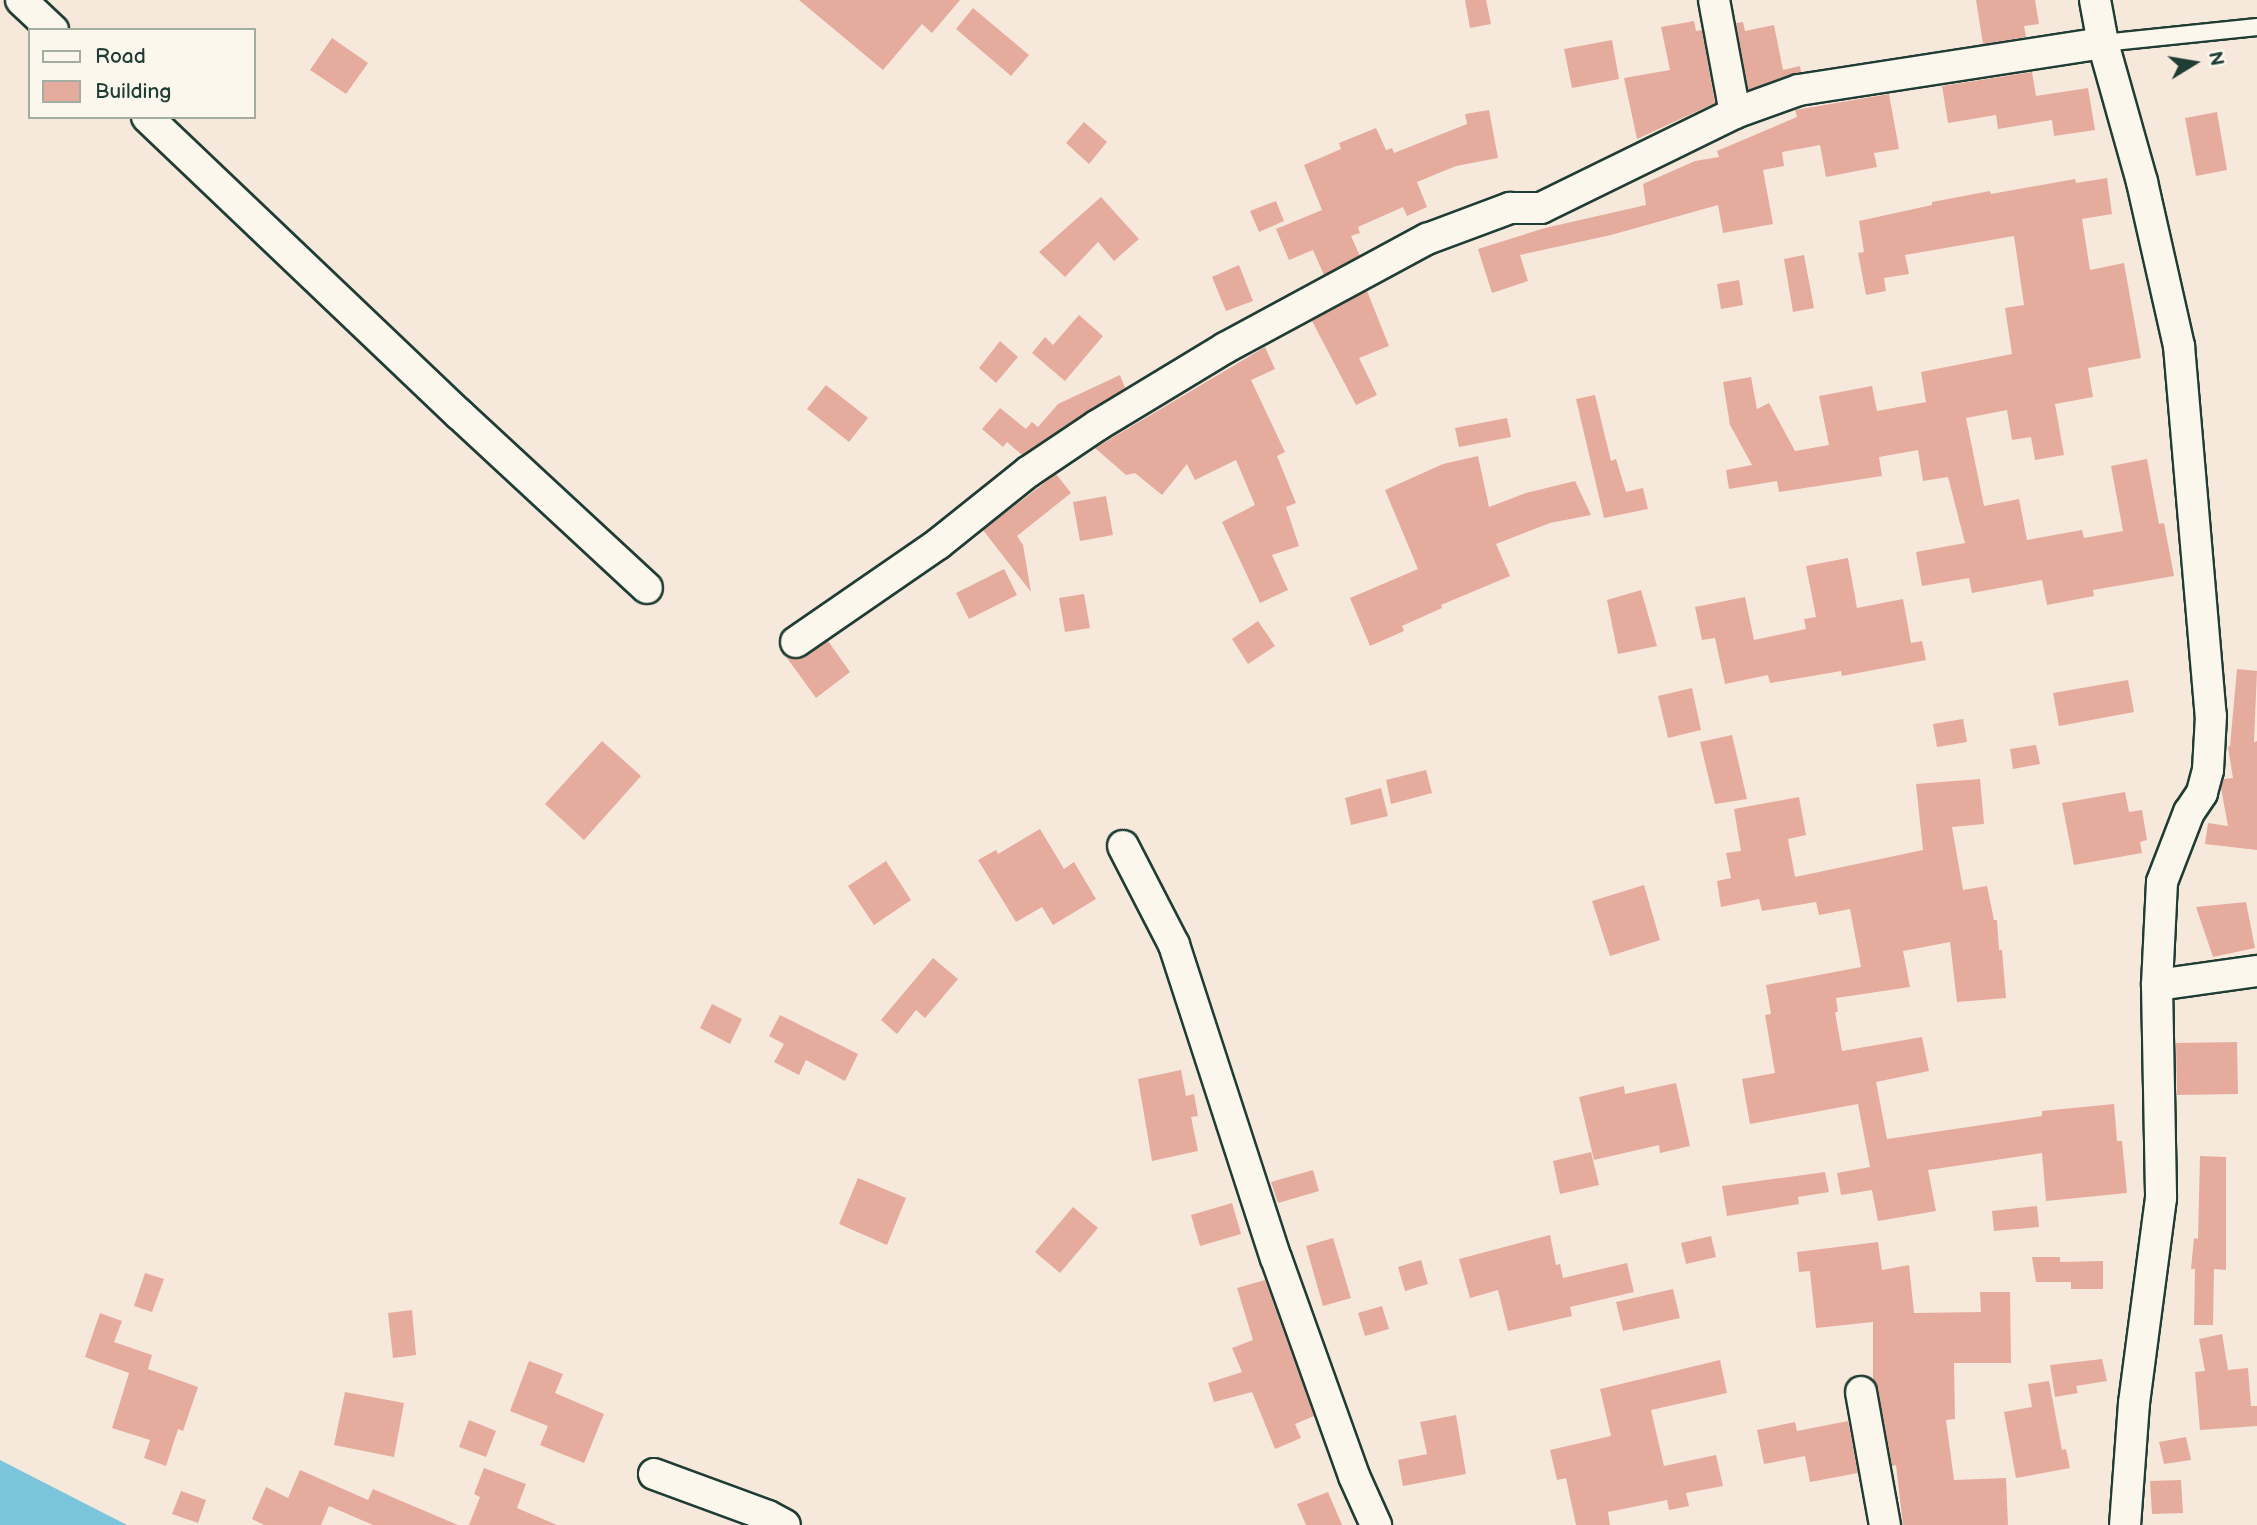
<!DOCTYPE html>
<html>
<head>
<meta charset="utf-8">
<style>
	body { margin:0 }
	#map { position:relative; width:2257px; height:1525px; overflow:hidden; background:#f7e8dc; font-family:"Balsamiq Sans",sans-serif }
	div>[style] { position:absolute }
	[style*='--x'] { left:calc(var(--x)*1px); top:calc(var(--y)*1px); width:calc(var(--w)*1px); rotate:calc(var(--a)*1deg) }
	.water>* { inset:0; background:#7bc5db }
	.building>* { inset:0; background:#e5ac9e }
	.roads { filter:drop-shadow(2px 0 #1f3d34) drop-shadow(-2px 0 #1f3d34) drop-shadow(0 2px #1f3d34) drop-shadow(0 -2px #1f3d34) }
	.service>* { height:16px; margin:-8px; padding:0 8px; transform-origin:8px; border-radius:8px; background:#fbf7ec }
	.minor>* { height:30px; margin:-15px; padding:0 15px; transform-origin:15px; border-radius:15px; background:#fbf7ec }
	span { translate:-50% -50%; white-space:nowrap; text-align:center; line-height:1.15; -webkit-text-stroke:6px #fbf7ec; paint-order:stroke }
	.legend { position:absolute; left:28px; top:28px; width:228px; height:91px; box-sizing:border-box; background:#fbf7ec; border:2px solid #a3ada2; margin:0; padding:9px 12px; list-style:none; font-size:21px; color:#1f3d34 }
	.legend li { display:flex; align-items:center; gap:14px; height:35px }
	.legend b { width:35px; border:2px solid #a3ada2 }
	.north { position:absolute; left:2159px; top:28px; width:70px; height:70px; -webkit-text-stroke:5px #fbf7ec; paint-order:stroke; rotate:79deg; font-size:19px; font-weight:700; line-height:28px; text-align:center; color:#1f3d34 }
	.north::after { content:''; display:block; margin:auto; width:24px; height:32px; background:#1f3d34; clip-path:polygon(50% 0,100% 100%,50% 72%,0 100%) }
</style>
</head>
<body>
<div id="map">
	<div class="water">
		<i style="clip-path:polygon(0 1460px,127px 1525px,0 1525px)"></i>
	</div>
	<div class="building">
		<i style="clip-path:polygon(799px 0,960px 0,932px 33px,922px 24px,883px 70px)"></i>
		<i style="clip-path:polygon(1465px 0,1486px 0,1491px 24px,1470px 28px)"></i>
		<i style="clip-path:polygon(1976px 0,2035px 0,2039px 24px,2024px 26px,2026px 37px,1983px 44px)"></i>
		<i style="clip-path:polygon(973px 8px,1029px 55px,1011px 76px,956px 29px)"></i>
		<i style="clip-path:polygon(1694px 21px,1696px 31px,1702px 30px,1715px 103px,1637px 139px,1624px 78px,1670px 70px,1661px 27px)"></i>
		<i style="clip-path:polygon(1743px 22px,1745px 31px,1774px 25px,1783px 70px,1800px 66px,1801px 72px,1748px 90px,1736px 23px)"></i>
		<i style="clip-path:polygon(332px 38px,368px 63px,346px 94px,310px 70px)"></i>
		<i style="clip-path:polygon(1612px 40px,1619px 79px,1572px 88px,1564px 49px)"></i>
		<i style="clip-path:polygon(2032px 72px,2036px 96px,2088px 88px,2095px 130px,2054px 136px,2052px 120px,1998px 129px,1996px 115px,1948px 123px,1942px 86px)"></i>
		<i style="clip-path:polygon(1889px 94px,1899px 149px,1874px 153px,1877px 167px,1826px 177px,1820px 145px,1782px 152px,1784px 166px,1763px 170px,1773px 224px,1723px 233px,1718px 205px,1611px 235px,1520px 255px,1528px 281px,1492px 293px,1478px 249px,1545px 228px,1646px 205px,1643px 184px,1695px 161px,1719px 157px,1717px 151px,1797px 117px,1795px 110px)"></i>
		<i style="clip-path:polygon(1489px 110px,1498px 158px,1456px 166px,1417px 182px,1427px 207px,1407px 216px,1403px 207px,1358px 227px,1360px 233px,1351px 236px,1360px 256px,1324px 275px,1313px 250px,1289px 260px,1276px 229px,1322px 210px,1304px 165px,1341px 149px,1339px 143px,1376px 128px,1386px 150px,1392px 148px,1394px 153px,1467px 124px,1465px 114px)"></i>
		<i style="clip-path:polygon(2217px 112px,2227px 170px,2196px 176px,2185px 118px)"></i>
		<i style="clip-path:polygon(1084px 122px,1107px 142px,1089px 164px,1066px 143px)"></i>
		<i style="clip-path:polygon(2107px 178px,2112px 214px,2082px 219px,2090px 270px,2124px 263px,2141px 358px,2088px 368px,2093px 397px,2055px 404px,2064px 455px,2035px 460px,2031px 437px,2012px 440px,2007px 410px,1966px 418px,1984px 506px,2019px 499px,2027px 540px,2082px 530px,2084px 538px,2123px 531px,2111px 466px,2147px 459px,2159px 524px,2164px 523px,2174px 576px,2093px 590px,2094px 596px,2047px 605px,2042px 580px,1972px 593px,1969px 578px,1922px 586px,1916px 552px,1965px 543px,1948px 477px,1923px 481px,1918px 450px,1879px 457px,1882px 476px,1779px 492px,1777px 481px,1729px 489px,1726px 470px,1752px 465px,1730px 425px,1723px 382px,1751px 377px,1757px 409px,1769px 403px,1795px 451px,1829px 445px,1819px 396px,1872px 386px,1877px 411px,1926px 402px,1921px 372px,2012px 354px,2005px 308px,2024px 305px,2014px 236px,1905px 255px,1909px 274px,1884px 278px,1886px 291px,1866px 295px,1858px 253px,1864px 252px,1859px 221px,1932px 205px,1932px 202px,1990px 191px,1991px 194px,2075px 179px,2076px 183px)"></i>
		<i style="clip-path:polygon(1101px 197px,1139px 239px,1114px 261px,1098px 242px,1065px 277px,1039px 252px)"></i>
		<i style="clip-path:polygon(1276px 201px,1284px 221px,1259px 232px,1250px 211px)"></i>
		<i style="clip-path:polygon(1804px 255px,1814px 308px,1793px 312px,1784px 259px)"></i>
		<i style="clip-path:polygon(1239px 265px,1253px 301px,1226px 311px,1212px 277px)"></i>
		<i style="clip-path:polygon(1739px 280px,1743px 305px,1721px 309px,1717px 284px)"></i>
		<i style="clip-path:polygon(1367px 291px,1389px 346px,1359px 358px,1377px 395px,1356px 405px,1312px 321px)"></i>
		<i style="clip-path:polygon(1079px 315px,1103px 336px,1065px 381px,1032px 353px,1045px 337px,1053px 345px)"></i>
		<i style="clip-path:polygon(1000px 341px,1018px 357px,996px 383px,979px 368px)"></i>
		<i style="clip-path:polygon(1265px 347px,1275px 369px,1251px 380px,1285px 452px,1277px 456px,1296px 503px,1286px 507px,1299px 546px,1272px 555px,1288px 590px,1260px 603px,1222px 522px,1255px 505px,1236px 460px,1195px 480px,1187px 464px,1162px 495px,1135px 473px,1126px 475px,1095px 448px)"></i>
		<i style="clip-path:polygon(1120px 375px,1125px 388px,1022px 455px,1007px 442px,1003px 447px,982px 429px,1000px 408px,1026px 429px,1032px 422px,1038px 427px,1058px 404px)"></i>
		<i style="clip-path:polygon(826px 385px,868px 418px,849px 442px,807px 409px)"></i>
		<i style="clip-path:polygon(1595px 395px,1611px 461px,1616px 459px,1626px 492px,1643px 488px,1648px 509px,1604px 518px,1576px 399px)"></i>
		<i style="clip-path:polygon(1507px 418px,1511px 437px,1459px 447px,1455px 428px)"></i>
		<i style="clip-path:polygon(1478px 456px,1489px 507px,1526px 493px,1575px 481px,1591px 515px,1550px 523px,1496px 544px,1510px 576px,1441px 605px,1442px 608px,1402px 626px,1404px 631px,1370px 646px,1350px 598px,1418px 569px,1385px 490px,1443px 464px)"></i>
		<i style="clip-path:polygon(1056px 474px,1071px 493px,1017px 536px,1023px 545px,1031px 592px,983px 530px)"></i>
		<i style="clip-path:polygon(1106px 496px,1113px 535px,1080px 541px,1073px 502px)"></i>
		<i style="clip-path:polygon(1848px 558px,1857px 608px,1903px 599px,1911px 643px,1922px 641px,1926px 660px,1842px 676px,1841px 671px,1770px 683px,1768px 675px,1725px 684px,1715px 638px,1702px 640px,1695px 607px,1745px 597px,1754px 640px,1806px 629px,1804px 619px,1816px 617px,1806px 566px)"></i>
		<i style="clip-path:polygon(1004px 569px,1017px 595px,969px 619px,956px 593px)"></i>
		<i style="clip-path:polygon(1641px 590px,1657px 646px,1618px 654px,1607px 600px)"></i>
		<i style="clip-path:polygon(1084px 594px,1090px 628px,1065px 632px,1059px 598px)"></i>
		<i style="clip-path:polygon(1258px 621px,1275px 646px,1248px 664px,1232px 639px)"></i>
		<i style="clip-path:polygon(828px 641px,850px 672px,816px 698px,787px 658px,805px 657px)"></i>
		<i style="clip-path:polygon(2237px 669px,2257px 671px,2254px 742px,2257px 741px,2257px 850px,2205px 844px,2208px 823px,2228px 826px,2221px 788px,2224px 779px,2233px 778px,2228px 747px,2230px 746px)"></i>
		<i style="clip-path:polygon(2128px 680px,2134px 712px,2059px 726px,2053px 693px)"></i>
		<i style="clip-path:polygon(1692px 688px,1701px 730px,1668px 738px,1658px 696px)"></i>
		<i style="clip-path:polygon(1963px 719px,1967px 742px,1937px 747px,1933px 724px)"></i>
		<i style="clip-path:polygon(1732px 735px,1747px 799px,1715px 804px,1700px 742px)"></i>
		<i style="clip-path:polygon(602px 741px,641px 776px,584px 840px,545px 804px)"></i>
		<i style="clip-path:polygon(2036px 745px,2040px 764px,2013px 769px,2010px 749px)"></i>
		<i style="clip-path:polygon(1426px 770px,1432px 793px,1391px 804px,1386px 780px)"></i>
		<i style="clip-path:polygon(1980px 779px,1984px 824px,1952px 827px,1963px 890px,1987px 886px,1994px 920px,1997px 920px,1999px 950px,2002px 950px,2006px 998px,1957px 1002px,1950px 942px,1903px 951px,1910px 987px,1836px 998px,1838px 1012px,1835px 1012px,1842px 1051px,1922px 1037px,1929px 1071px,1876px 1082px,1887px 1139px,2042px 1116px,2042px 1111px,2114px 1104px,2117px 1141px,2122px 1141px,2127px 1193px,2046px 1201px,2042px 1153px,1928px 1170px,1936px 1211px,1878px 1221px,1872px 1190px,1841px 1195px,1837px 1173px,1870px 1167px,1858px 1104px,1750px 1124px,1742px 1079px,1775px 1073px,1765px 1015px,1771px 1014px,1766px 985px,1861px 967px,1850px 909px,1819px 915px,1816px 902px,1762px 911px,1759px 899px,1721px 907px,1717px 881px,1731px 878px,1726px 853px,1741px 851px,1734px 809px,1799px 797px,1806px 835px,1788px 839px,1795px 877px,1923px 850px,1916px 784px)"></i>
		<i style="clip-path:polygon(1381px 788px,1388px 816px,1351px 825px,1345px 798px)"></i>
		<i style="clip-path:polygon(2125px 792px,2129px 812px,2142px 810px,2147px 840px,2140px 842px,2142px 853px,2074px 865px,2062px 803px)"></i>
		<i style="clip-path:polygon(1040px 829px,1064px 869px,1074px 862px,1096px 899px,1053px 925px,1042px 907px,1016px 922px,978px 860px,996px 850px,998px 854px)"></i>
		<i style="clip-path:polygon(886px 861px,911px 900px,874px 925px,848px 886px)"></i>
		<i style="clip-path:polygon(1644px 885px,1660px 940px,1610px 956px,1592px 901px)"></i>
		<i style="clip-path:polygon(2246px 902px,2255px 948px,2213px 957px,2196px 907px)"></i>
		<i style="clip-path:polygon(933px 958px,958px 979px,925px 1018px,916px 1010px,897px 1034px,881px 1020px)"></i>
		<i style="clip-path:polygon(712px 1004px,742px 1019px,730px 1044px,700px 1028px)"></i>
		<i style="clip-path:polygon(780px 1015px,858px 1054px,845px 1081px,806px 1060px,799px 1075px,774px 1062px,784px 1044px,769px 1036px)"></i>
		<i style="clip-path:polygon(2237px 1042px,2238px 1094px,2177px 1095px,2176px 1043px)"></i>
		<i style="clip-path:polygon(1181px 1070px,1186px 1096px,1194px 1094px,1198px 1116px,1191px 1117px,1198px 1151px,1152px 1161px,1138px 1079px)"></i>
		<i style="clip-path:polygon(1676px 1083px,1690px 1146px,1660px 1153px,1659px 1145px,1594px 1160px,1579px 1097px,1624px 1086px,1625px 1094px)"></i>
		<i style="clip-path:polygon(1591px 1152px,1599px 1185px,1560px 1194px,1553px 1161px)"></i>
		<i style="clip-path:polygon(2200px 1156px,2226px 1157px,2226px 1270px,2214px 1269px,2213px 1325px,2194px 1325px,2195px 1269px,2191px 1269px,2194px 1238px,2198px 1239px)"></i>
		<i style="clip-path:polygon(1313px 1170px,1319px 1191px,1278px 1203px,1271px 1182px)"></i>
		<i style="clip-path:polygon(1825px 1172px,1829px 1192px,1798px 1197px,1799px 1204px,1727px 1216px,1722px 1186px)"></i>
		<i style="clip-path:polygon(858px 1178px,906px 1198px,887px 1245px,839px 1224px)"></i>
		<i style="clip-path:polygon(1232px 1203px,1241px 1234px,1200px 1246px,1191px 1215px)"></i>
		<i style="clip-path:polygon(2037px 1206px,2039px 1227px,1994px 1231px,1992px 1211px)"></i>
		<i style="clip-path:polygon(1073px 1207px,1098px 1228px,1060px 1273px,1035px 1252px)"></i>
		<i style="clip-path:polygon(1550px 1235px,1556px 1265px,1560px 1264px,1563px 1278px,1627px 1263px,1634px 1292px,1570px 1307px,1572px 1316px,1508px 1331px,1498px 1290px,1470px 1298px,1459px 1259px)"></i>
		<i style="clip-path:polygon(1711px 1236px,1716px 1257px,1686px 1264px,1681px 1243px)"></i>
		<i style="clip-path:polygon(1333px 1238px,1351px 1298px,1323px 1306px,1306px 1246px)"></i>
		<i style="clip-path:polygon(1878px 1242px,1882px 1270px,1909px 1265px,1914px 1313px,1981px 1312px,1980px 1292px,2010px 1292px,2011px 1363px,1954px 1363px,1955px 1419px,1946px 1420px,1954px 1480px,2006px 1478px,2008px 1525px,1903px 1525px,1896px 1465px,1892px 1466px,1878px 1389px,1873px 1379px,1873px 1322px,1816px 1328px,1810px 1271px,1799px 1272px,1797px 1252px)"></i>
		<i style="clip-path:polygon(2032px 1257px,2060px 1257px,2060px 1262px,2103px 1261px,2103px 1289px,2071px 1289px,2071px 1282px,2036px 1282px)"></i>
		<i style="clip-path:polygon(1421px 1260px,1428px 1284px,1405px 1291px,1398px 1267px)"></i>
		<i style="clip-path:polygon(145px 1273px,164px 1279px,152px 1312px,134px 1306px)"></i>
		<i style="clip-path:polygon(1265px 1280px,1314px 1416px,1295px 1424px,1301px 1438px,1275px 1449px,1252px 1392px,1214px 1402px,1208px 1383px,1242px 1372px,1232px 1348px,1253px 1340px,1237px 1288px)"></i>
		<i style="clip-path:polygon(1673px 1289px,1680px 1318px,1623px 1331px,1616px 1302px)"></i>
		<i style="clip-path:polygon(1382px 1306px,1389px 1329px,1365px 1336px,1358px 1313px)"></i>
		<i style="clip-path:polygon(412px 1310px,416px 1355px,393px 1358px,388px 1313px)"></i>
		<i style="clip-path:polygon(100px 1313px,122px 1321px,114px 1342px,152px 1355px,148px 1369px,198px 1387px,183px 1431px,178px 1429px,166px 1466px,144px 1458px,150px 1440px,112px 1428px,129px 1373px,85px 1357px)"></i>
		<i style="clip-path:polygon(2222px 1334px,2228px 1370px,2248px 1368px,2251px 1406px,2257px 1406px,2257px 1426px,2200px 1430px,2195px 1372px,2205px 1371px,2199px 1339px)"></i>
		<i style="clip-path:polygon(2102px 1359px,2107px 1381px,2076px 1386px,2078px 1393px,2055px 1397px,2050px 1365px)"></i>
		<i style="clip-path:polygon(1720px 1360px,1727px 1393px,1651px 1410px,1664px 1466px,1716px 1455px,1723px 1486px,1686px 1493px,1689px 1506px,1669px 1510px,1667px 1500px,1608px 1512px,1610px 1525px,1576px 1525px,1566px 1478px,1557px 1480px,1550px 1450px,1611px 1436px,1600px 1389px)"></i>
		<i style="clip-path:polygon(529px 1361px,563px 1374px,555px 1393px,604px 1414px,584px 1463px,540px 1445px,548px 1426px,510px 1411px)"></i>
		<i style="clip-path:polygon(2049px 1381px,2062px 1450px,2066px 1449px,2070px 1468px,2016px 1478px,2004px 1412px,2032px 1407px,2028px 1384px)"></i>
		<i style="clip-path:polygon(345px 1392px,404px 1403px,394px 1457px,334px 1445px)"></i>
		<i style="clip-path:polygon(1456px 1415px,1466px 1474px,1403px 1486px,1398px 1460px,1427px 1454px,1420px 1422px)"></i>
		<i style="clip-path:polygon(469px 1420px,496px 1431px,486px 1457px,459px 1447px)"></i>
		<i style="clip-path:polygon(1848px 1421px,1858px 1473px,1810px 1482px,1805px 1456px,1764px 1464px,1757px 1430px,1795px 1422px,1797px 1431px)"></i>
		<i style="clip-path:polygon(2186px 1437px,2191px 1460px,2164px 1464px,2159px 1442px)"></i>
		<i style="clip-path:polygon(484px 1468px,526px 1484px,517px 1508px,557px 1525px,469px 1525px,480px 1497px,474px 1494px)"></i>
		<i style="clip-path:polygon(300px 1470px,368px 1500px,373px 1489px,458px 1525px,373px 1525px,329px 1506px,321px 1525px,264px 1525px,252px 1519px,266px 1487px,288px 1498px)"></i>
		<i style="clip-path:polygon(2181px 1480px,2183px 1513px,2152px 1514px,2150px 1481px)"></i>
		<i style="clip-path:polygon(181px 1491px,206px 1500px,198px 1523px,172px 1514px)"></i>
		<i style="clip-path:polygon(1328px 1492px,1342px 1525px,1306px 1525px,1297px 1504px)"></i>
	</div>
	<div class="roads">
		<div class="service">
			<i style="--x:2103;--y:43;--w:155;--a:-5.9"></i>
		</div>
		<div class="minor">
			<i style="--x:21;--y:0;--w:44;--a:43.2"></i>
			<i style="--x:1714;--y:0;--w:115;--a:79.5"></i>
			<i style="--x:2095;--y:0;--w:44;--a:79.5"></i>
			<i style="--x:2103;--y:43;--w:144;--a:74.3"></i>
			<i style="--x:2142;--y:182;--w:168;--a:77.3"></i>
			<i style="--x:2179;--y:346;--w:371;--a:85.1"></i>
			<i style="--x:2211;--y:716;--w:54;--a:93.2"></i>
			<i style="--x:2208;--y:770;--w:24;--a:105"></i>
			<i style="--x:2202;--y:793;--w:23;--a:124"></i>
			<i style="--x:2189;--y:812;--w:75;--a:111.1"></i>
			<i style="--x:2162;--y:882;--w:103;--a:92.8"></i>
			<i style="--x:2157;--y:985;--w:213;--a:88.9"></i>
			<i style="--x:2161;--y:1198;--w:207;--a:97.5"></i>
			<i style="--x:2134;--y:1403;--w:122;--a:94.2"></i>
			<i style="--x:147;--y:117;--w:431;--a:43.6"></i>
			<i style="--x:459;--y:414;--w:256;--a:42.8"></i>
			<i style="--x:796;--y:642;--w:173;--a:-34.6"></i>
			<i style="--x:938;--y:544;--w:115;--a:-38.7"></i>
			<i style="--x:1028;--y:472;--w:84;--a:-33.9"></i>
			<i style="--x:1098;--y:425;--w:149;--a:-31.2"></i>
			<i style="--x:1225;--y:348;--w:230;--a:-28.4"></i>
			<i style="--x:1427;--y:239;--w:89;--a:-20.5"></i>
			<i style="--x:1510;--y:208;--w:31;--a:0"></i>
			<i style="--x:1541;--y:208;--w:216;--a:-26.1"></i>
			<i style="--x:1735;--y:113;--w:68;--a:-19.8"></i>
			<i style="--x:1799;--y:90;--w:308;--a:-8.8"></i>
			<i style="--x:1123;--y:846;--w:111;--a:62.7"></i>
			<i style="--x:1174;--y:945;--w:329;--a:72"></i>
			<i style="--x:1276;--y:1258;--w:232;--a:70.3"></i>
			<i style="--x:1354;--y:1476;--w:54;--a:65.8"></i>
			<i style="--x:2157;--y:985;--w:101;--a:-8"></i>
			<i style="--x:1861;--y:1392;--w:135;--a:79.8"></i>
			<i style="--x:654;--y:1474;--w:121;--a:20.2"></i>
			<i style="--x:768;--y:1516;--w:19;--a:28"></i>
		</div>
	</div>
	<ul class="legend">
	<li><b style="height:9px;background:#fbf7ec"></b>Road</li>
	<li><b style="height:19px;background:#e5ac9e"></b>Building</li>
	</ul>
	<div class="north">N</div>
</div>
</body>
</html>
